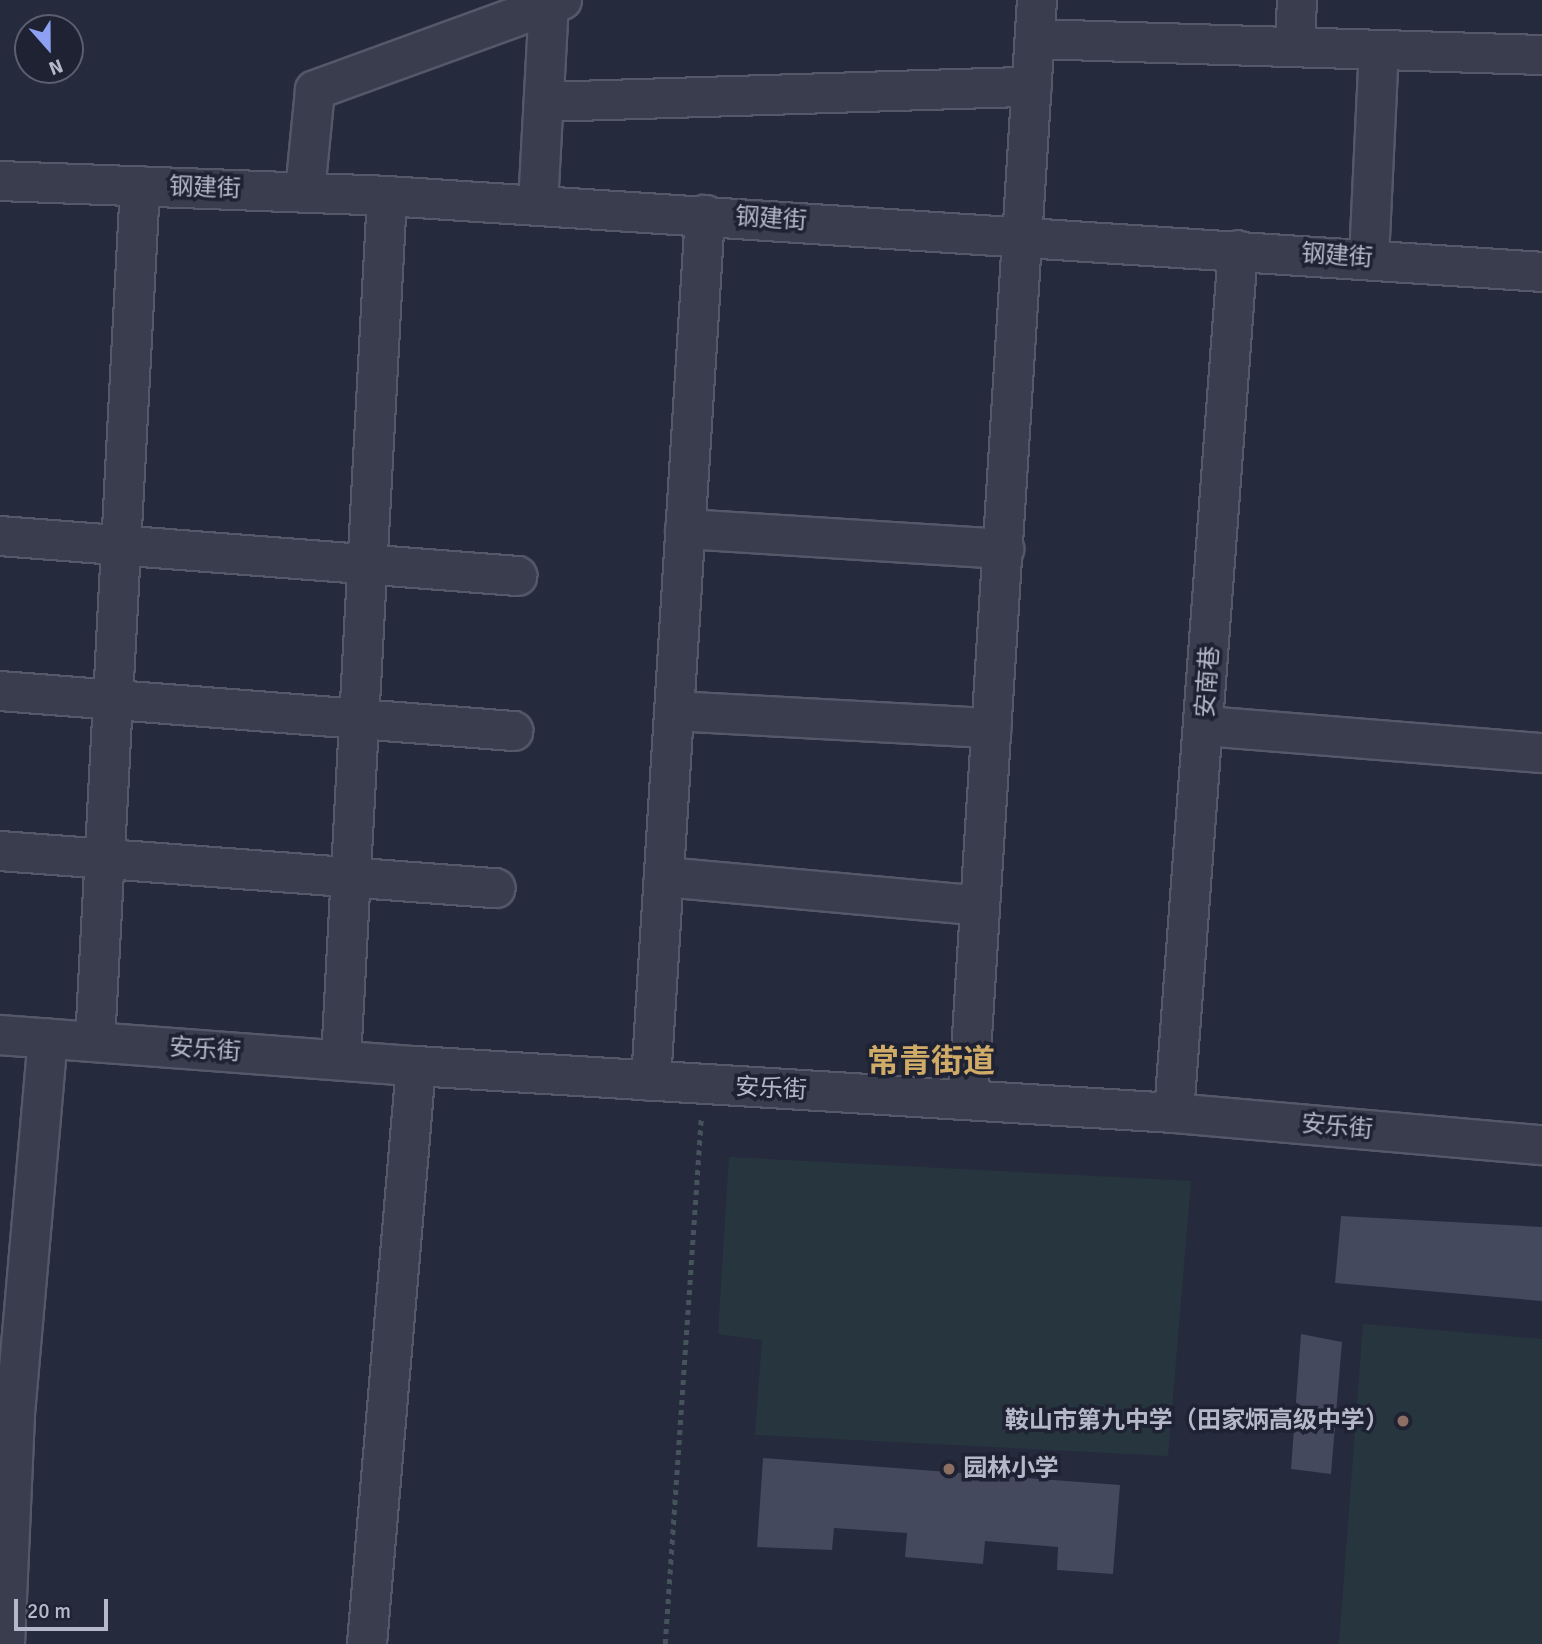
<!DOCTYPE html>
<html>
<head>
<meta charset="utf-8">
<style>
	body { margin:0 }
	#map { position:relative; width:1542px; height:1644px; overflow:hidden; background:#252a3d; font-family:Signika,"Noto Sans SC",sans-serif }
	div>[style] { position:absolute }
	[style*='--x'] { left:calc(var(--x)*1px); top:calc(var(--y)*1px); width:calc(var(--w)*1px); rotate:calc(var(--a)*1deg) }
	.green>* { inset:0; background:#27363e }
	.building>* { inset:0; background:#44495e }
	.path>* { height:4.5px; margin-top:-2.25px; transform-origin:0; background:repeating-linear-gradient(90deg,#45535b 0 5px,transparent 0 10px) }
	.roads { filter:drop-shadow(2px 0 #545868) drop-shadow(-2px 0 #545868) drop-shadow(0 2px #545868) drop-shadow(0 -2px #545868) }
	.minor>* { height:38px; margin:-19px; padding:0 19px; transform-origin:19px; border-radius:19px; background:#393d4d }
	.dots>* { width:19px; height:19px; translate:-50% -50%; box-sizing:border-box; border:4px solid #1e2232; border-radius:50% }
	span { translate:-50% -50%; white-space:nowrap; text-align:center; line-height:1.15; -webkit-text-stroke:7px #1e2232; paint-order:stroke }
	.street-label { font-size:24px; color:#b4b8c8 }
	.poi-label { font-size:24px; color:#b4b8c8; font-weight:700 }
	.right { translate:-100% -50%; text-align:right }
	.left { translate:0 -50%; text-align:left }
	.district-label { font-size:32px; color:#d0aa67; font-weight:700 }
	.north { position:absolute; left:14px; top:14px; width:70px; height:70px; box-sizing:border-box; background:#1e2232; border:2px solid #5a5e6e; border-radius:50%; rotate:159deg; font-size:19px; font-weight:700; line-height:28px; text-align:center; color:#b4b8c8 }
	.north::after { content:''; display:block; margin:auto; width:24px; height:32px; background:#8ea0f4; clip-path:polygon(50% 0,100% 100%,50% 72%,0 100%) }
	.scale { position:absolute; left:14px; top:1599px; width:94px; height:32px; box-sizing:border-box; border:4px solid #b4b8c8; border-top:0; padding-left:9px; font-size:21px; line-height:24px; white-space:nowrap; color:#b4b8c8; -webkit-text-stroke:5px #1e2232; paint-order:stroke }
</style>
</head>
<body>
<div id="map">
	<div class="green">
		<i style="clip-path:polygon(729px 1157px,1191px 1181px,1168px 1456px,755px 1435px,762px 1340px,718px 1334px)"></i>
		<i style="clip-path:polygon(1363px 1324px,1542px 1339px,1542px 1644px,1339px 1644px)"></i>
	</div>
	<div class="building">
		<i style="clip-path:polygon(1341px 1216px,1542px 1227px,1542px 1301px,1335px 1283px)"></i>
		<i style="clip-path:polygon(1301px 1334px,1342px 1342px,1331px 1474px,1291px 1469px)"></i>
		<i style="clip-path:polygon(763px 1458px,1120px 1485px,1113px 1574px,1057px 1570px,1058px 1547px,985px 1541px,983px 1564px,905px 1557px,907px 1533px,834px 1528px,832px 1550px,757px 1547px)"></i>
	</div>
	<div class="path">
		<i style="--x:665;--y:1644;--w:527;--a:-86.08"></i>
	</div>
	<div class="roads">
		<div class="minor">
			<i style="--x:1035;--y:39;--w:507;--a:1.81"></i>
			<i style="--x:1295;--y:47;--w:47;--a:-87.6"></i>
			<i style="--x:544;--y:102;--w:488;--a:-1.8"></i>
			<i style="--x:0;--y:181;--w:387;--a:2.2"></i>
			<i style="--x:387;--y:196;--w:1157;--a:3.76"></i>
			<i style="--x:305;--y:192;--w:102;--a:-84.4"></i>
			<i style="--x:315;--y:90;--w:249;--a:-20"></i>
			<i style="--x:538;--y:205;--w:200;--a:-86.9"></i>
			<i style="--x:549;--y:5;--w:14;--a:-21"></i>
			<i style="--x:1369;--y:259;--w:209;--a:-87.3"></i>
			<i style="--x:685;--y:529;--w:320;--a:3.6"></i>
			<i style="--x:0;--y:536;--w:519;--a:4.42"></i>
			<i style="--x:0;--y:691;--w:515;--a:4.46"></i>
			<i style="--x:674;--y:711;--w:318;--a:3.1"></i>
			<i style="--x:1205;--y:726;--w:338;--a:4.6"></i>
			<i style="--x:0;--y:851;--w:497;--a:4.3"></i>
			<i style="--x:664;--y:877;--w:317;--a:5.2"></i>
			<i style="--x:0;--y:1035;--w:417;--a:4.3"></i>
			<i style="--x:416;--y:1066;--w:759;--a:3.55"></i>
			<i style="--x:1174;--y:1113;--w:369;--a:5"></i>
			<i style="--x:95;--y:1042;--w:857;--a:-86.99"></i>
			<i style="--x:341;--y:1060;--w:865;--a:-86.95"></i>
			<i style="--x:651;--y:1081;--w:868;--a:-86.43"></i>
			<i style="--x:968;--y:1100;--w:1102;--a:-86.41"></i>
			<i style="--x:1174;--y:1113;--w:865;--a:-85.76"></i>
			<i style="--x:5;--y:1644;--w:230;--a:-87.5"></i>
			<i style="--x:15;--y:1414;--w:377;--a:-85"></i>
			<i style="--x:367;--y:1644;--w:580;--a:-85.15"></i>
		</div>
	</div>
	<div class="dots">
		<i style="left:1403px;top:1421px;background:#8d6e63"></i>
		<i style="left:949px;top:1469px;background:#8d6e63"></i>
	</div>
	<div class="street-label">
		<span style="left:205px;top:188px;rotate:2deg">钢建街</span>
		<span style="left:771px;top:219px;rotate:4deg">钢建街</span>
		<span style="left:1337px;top:256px;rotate:4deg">钢建街</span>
		<span style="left:1208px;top:682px;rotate:-86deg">安南巷</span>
		<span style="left:205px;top:1050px;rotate:4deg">安乐街</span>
		<span style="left:771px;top:1089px;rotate:3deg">安乐街</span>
		<span style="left:1337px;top:1127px;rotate:5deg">安乐街</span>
	</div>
	<div class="poi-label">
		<span class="right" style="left:1389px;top:1421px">鞍山市第九中学（田家炳高级中学）</span>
		<span class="left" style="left:963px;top:1469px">园林小学</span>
	</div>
	<div class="district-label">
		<span style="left:931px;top:1062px">常青街道</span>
	</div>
	<div class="north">N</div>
	<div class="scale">20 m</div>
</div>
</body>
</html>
